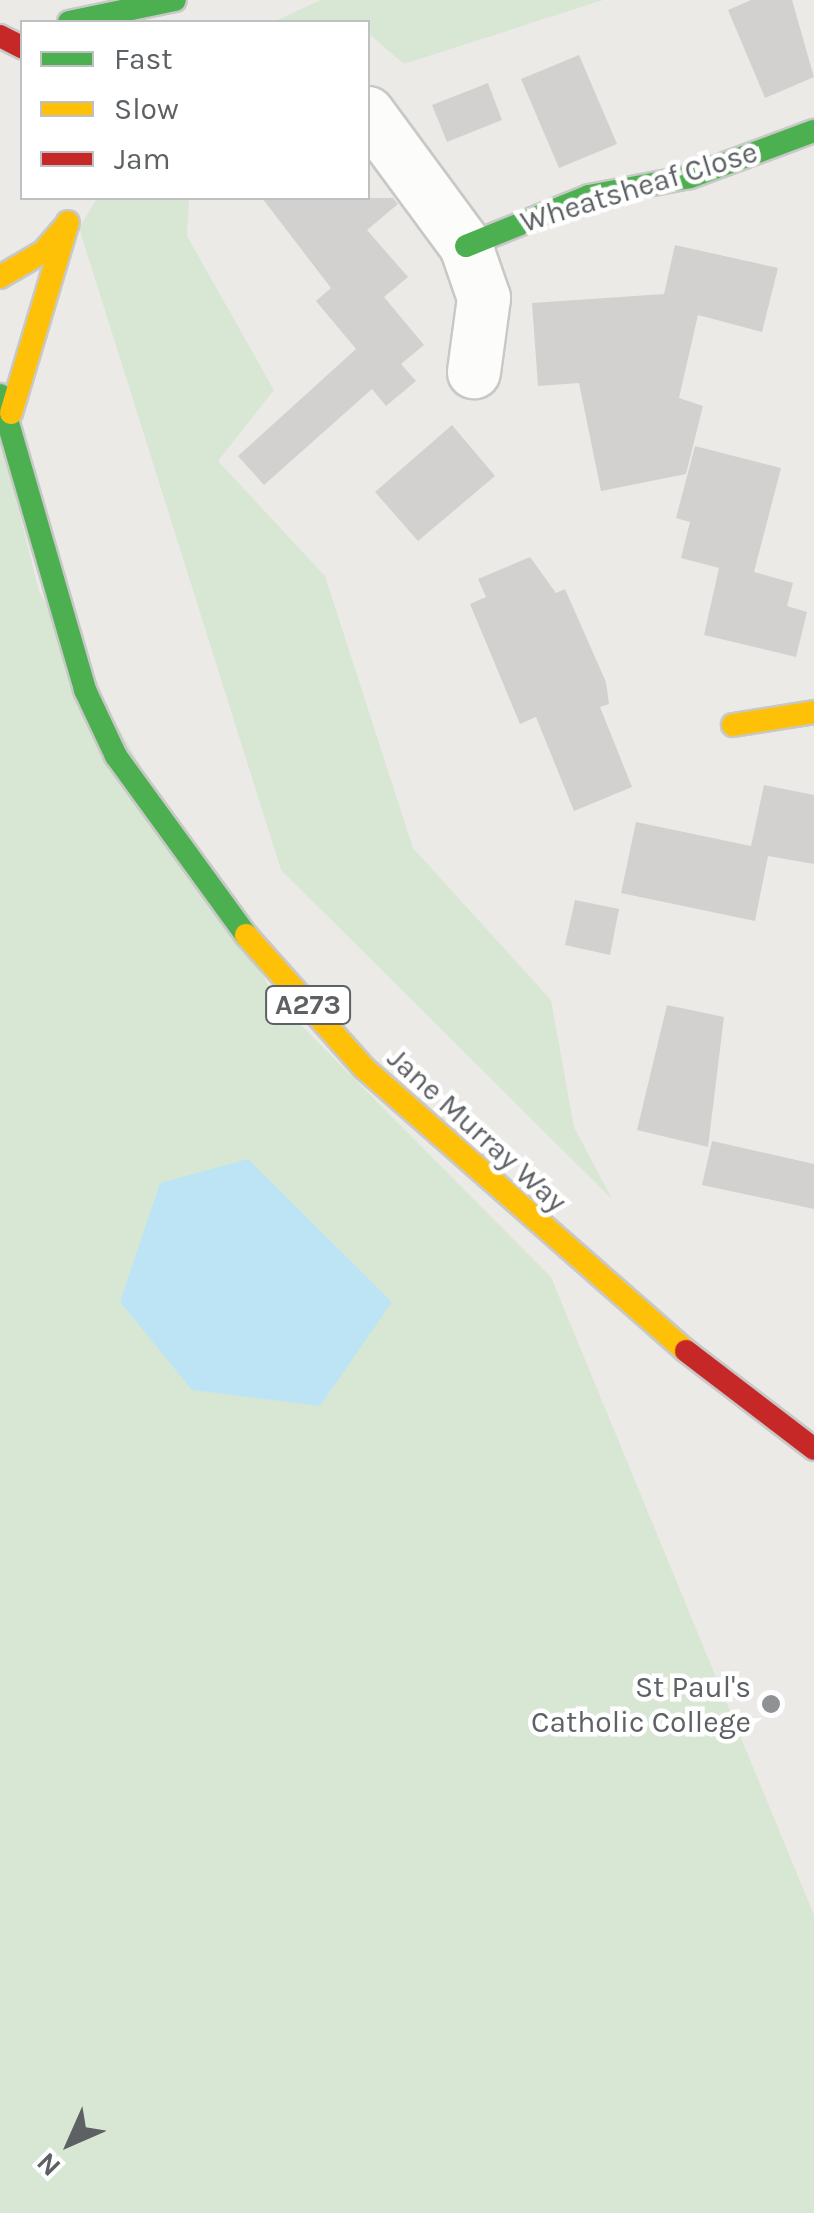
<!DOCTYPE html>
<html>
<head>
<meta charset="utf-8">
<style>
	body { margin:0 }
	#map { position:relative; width:814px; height:2213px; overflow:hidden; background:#eceae7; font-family:Karla,sans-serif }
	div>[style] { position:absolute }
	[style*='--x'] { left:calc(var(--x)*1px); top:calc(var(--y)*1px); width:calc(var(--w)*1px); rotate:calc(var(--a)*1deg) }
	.green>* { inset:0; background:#d8e7d3 }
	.water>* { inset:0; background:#bde4f4 }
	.building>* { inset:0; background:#d3d1d0 }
	.roads { filter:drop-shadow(2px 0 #c8c8c7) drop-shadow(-2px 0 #c8c8c7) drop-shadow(0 2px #c8c8c7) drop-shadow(0 -2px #c8c8c7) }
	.street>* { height:52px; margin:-26px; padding:0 26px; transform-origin:26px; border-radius:26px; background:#fcfcfb }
	.fast>* { height:22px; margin:-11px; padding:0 11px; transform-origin:11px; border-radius:11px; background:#4caf50 }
	.slow>* { height:22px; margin:-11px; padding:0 11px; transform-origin:11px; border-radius:11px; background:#ffc107 }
	.jam>* { height:22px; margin:-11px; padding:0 11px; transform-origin:11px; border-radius:11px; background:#c62828 }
	.dots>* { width:28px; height:28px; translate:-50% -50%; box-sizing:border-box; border:5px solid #fff; border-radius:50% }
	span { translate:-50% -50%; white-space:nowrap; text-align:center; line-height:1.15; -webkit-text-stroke:9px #fff; paint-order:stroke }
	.shield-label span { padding:2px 8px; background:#fff; border:2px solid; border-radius:8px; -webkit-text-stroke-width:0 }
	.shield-label { font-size:28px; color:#5d6164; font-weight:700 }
	.street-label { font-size:30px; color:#5d6164 }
	.poi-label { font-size:30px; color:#5d6164 }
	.right { translate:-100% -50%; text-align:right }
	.legend { position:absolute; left:20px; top:20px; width:350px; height:180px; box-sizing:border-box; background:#fff; border:2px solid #bec0c1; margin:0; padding:12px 18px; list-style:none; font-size:30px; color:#5d6164 }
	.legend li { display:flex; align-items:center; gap:20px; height:50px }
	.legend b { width:50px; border:2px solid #bec0c1 }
	.north { position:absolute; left:20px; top:2093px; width:100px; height:100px; -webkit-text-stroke:8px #fff; paint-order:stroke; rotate:225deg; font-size:28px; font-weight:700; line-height:40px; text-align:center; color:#5d6164 }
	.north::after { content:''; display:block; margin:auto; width:35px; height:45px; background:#5d6164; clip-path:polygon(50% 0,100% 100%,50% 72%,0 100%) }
</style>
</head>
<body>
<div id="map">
	<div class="green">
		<i style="clip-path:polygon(321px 0,603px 0,404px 64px,368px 33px,368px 22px,273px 22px)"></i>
		<i style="clip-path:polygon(97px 198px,189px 198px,187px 236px,274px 390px,218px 461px,325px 576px,413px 848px,551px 1000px,574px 1127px,612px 1199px,281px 870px,79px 228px)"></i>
		<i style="clip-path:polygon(0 435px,39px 591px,278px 1002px,551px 1277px,814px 1915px,814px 2213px,0 2213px)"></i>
	</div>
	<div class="water">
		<i style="clip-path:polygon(248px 1159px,392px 1302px,320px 1406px,192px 1390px,120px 1302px,160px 1183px)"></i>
	</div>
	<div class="building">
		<i style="clip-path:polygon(751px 0,792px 0,814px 77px,765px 98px,728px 10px)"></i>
		<i style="clip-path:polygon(579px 55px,617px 144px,559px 168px,521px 79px)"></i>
		<i style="clip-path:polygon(488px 83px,502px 120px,447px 142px,432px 105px)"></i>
		<i style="clip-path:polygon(262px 198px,393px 198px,398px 204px,367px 230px,408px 277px,384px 297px,424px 345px,401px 364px,416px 381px,386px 406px,372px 389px,264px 485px,238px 456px,356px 349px,316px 301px,331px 288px)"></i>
		<i style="clip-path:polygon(675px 245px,778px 268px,762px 332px,698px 315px,679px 398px,703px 406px,686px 474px,601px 491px,579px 383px,538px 386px,532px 303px,664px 294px)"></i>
		<i style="clip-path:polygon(452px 425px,495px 476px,418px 541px,375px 492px)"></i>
		<i style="clip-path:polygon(695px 446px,781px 468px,754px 572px,793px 583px,787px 606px,807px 612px,796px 657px,704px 635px,719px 568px,681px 558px,690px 522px,676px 518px)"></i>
		<i style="clip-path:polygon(530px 557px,556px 593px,565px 589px,606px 682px,609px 704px,600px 707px,632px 787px,574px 811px,536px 717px,520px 724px,470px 604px,486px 597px,478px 579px)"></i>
		<i style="clip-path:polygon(764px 785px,814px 795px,814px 864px,768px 856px,755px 921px,621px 893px,636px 822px,751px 846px)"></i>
		<i style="clip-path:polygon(575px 900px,619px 909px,610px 955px,565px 945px)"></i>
		<i style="clip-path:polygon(667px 1005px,724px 1017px,708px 1147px,637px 1130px)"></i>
		<i style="clip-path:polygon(712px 1141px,814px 1164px,814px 1209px,702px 1185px)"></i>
	</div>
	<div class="roads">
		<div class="street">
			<i style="--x:368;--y:113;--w:165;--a:53.6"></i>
			<i style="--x:466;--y:246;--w:55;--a:70.9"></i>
			<i style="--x:484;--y:298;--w:75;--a:97.7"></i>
		</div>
		<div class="fast">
			<i style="--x:69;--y:22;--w:108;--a:-11.7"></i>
			<i style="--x:466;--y:246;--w:133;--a:-22.1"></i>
			<i style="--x:589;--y:196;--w:103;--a:-10.7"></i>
			<i style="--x:690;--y:177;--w:132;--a:-20.4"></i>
			<i style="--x:0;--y:395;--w:307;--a:73.9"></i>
			<i style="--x:85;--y:690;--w:73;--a:64.8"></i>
			<i style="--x:116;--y:756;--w:221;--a:54"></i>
		</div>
		<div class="slow">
			<i style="--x:0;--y:277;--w:50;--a:-30.2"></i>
			<i style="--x:43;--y:252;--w:37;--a:-49"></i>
			<i style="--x:11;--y:413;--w:199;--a:-73.4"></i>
			<i style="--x:733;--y:725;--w:82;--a:-9.1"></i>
			<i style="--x:246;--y:935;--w:178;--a:48.4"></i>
			<i style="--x:364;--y:1068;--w:429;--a:41.3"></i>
		</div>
		<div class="jam">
			<i style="--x:0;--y:36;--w:25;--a:27"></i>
			<i style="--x:686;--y:1351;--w:161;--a:37.4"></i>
		</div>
	</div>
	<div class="dots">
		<i style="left:771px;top:1704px;background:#8f9192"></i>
	</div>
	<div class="shield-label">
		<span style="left:308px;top:1005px">A273</span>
	</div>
	<div class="street-label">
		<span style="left:639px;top:187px;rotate:-17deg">Wheatsheaf Close</span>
		<span style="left:477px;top:1130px;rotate:42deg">Jane Murray Way</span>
	</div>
	<div class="poi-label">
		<span class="right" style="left:751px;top:1704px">St Paul's<br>Catholic College</span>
	</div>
	<ul class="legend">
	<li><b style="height:12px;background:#4caf50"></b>Fast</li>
	<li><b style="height:12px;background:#ffc107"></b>Slow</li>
	<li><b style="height:12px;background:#c62828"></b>Jam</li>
	</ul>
	<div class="north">N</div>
</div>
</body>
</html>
